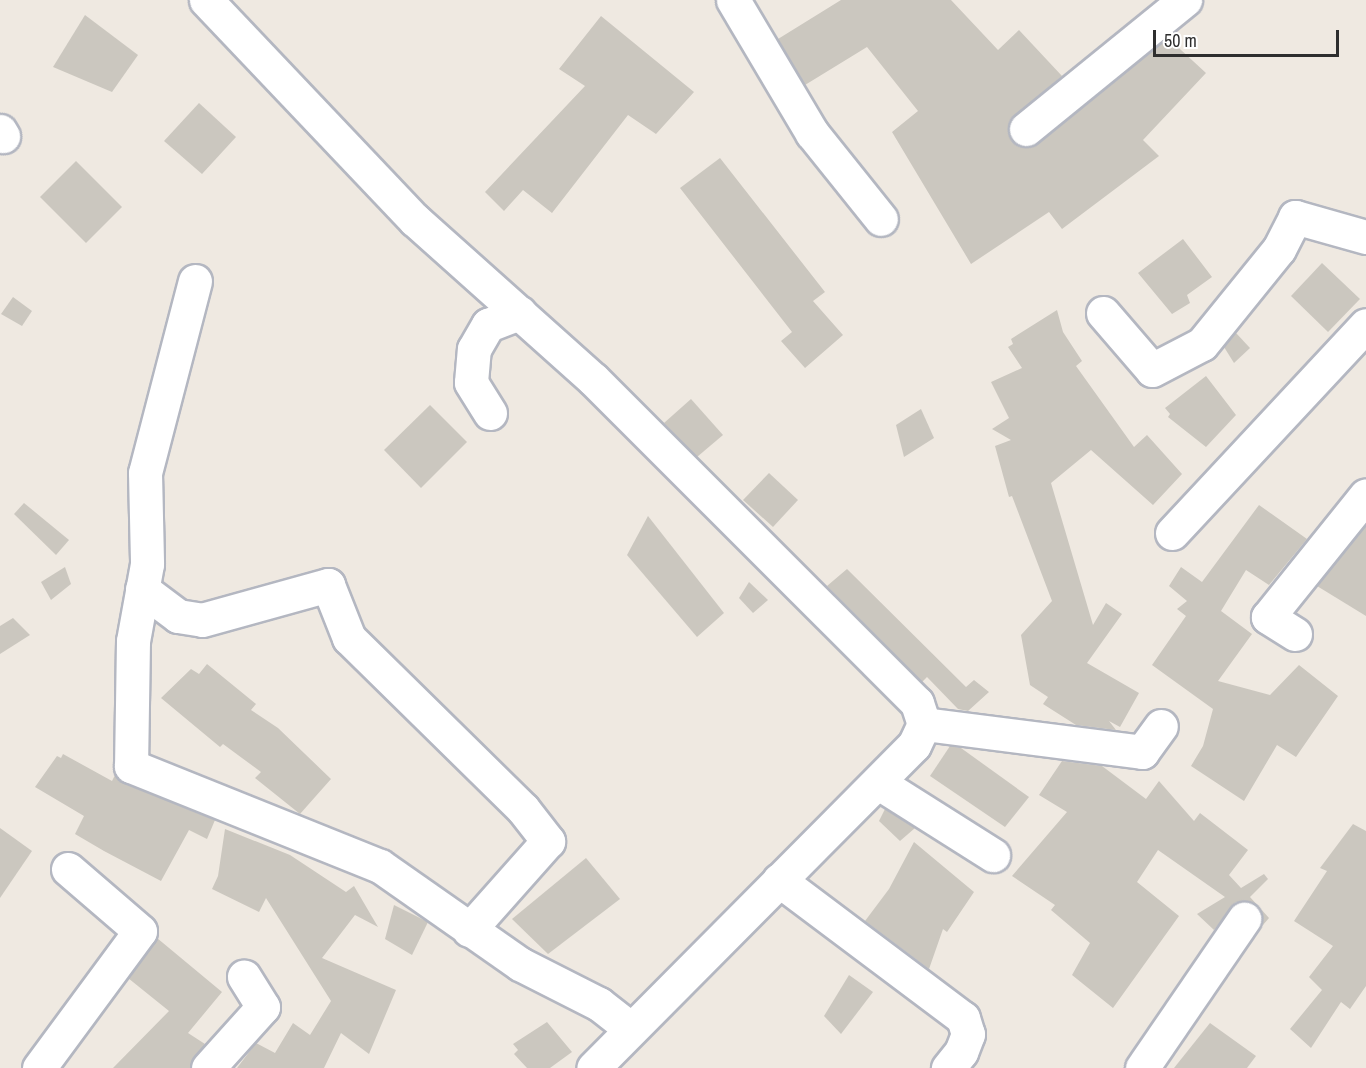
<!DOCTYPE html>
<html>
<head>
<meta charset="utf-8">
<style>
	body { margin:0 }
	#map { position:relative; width:1366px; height:1068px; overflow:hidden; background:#efe9e1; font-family:"Archivo Narrow",sans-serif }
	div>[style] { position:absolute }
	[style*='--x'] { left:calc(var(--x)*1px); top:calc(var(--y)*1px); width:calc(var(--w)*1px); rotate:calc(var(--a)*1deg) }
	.building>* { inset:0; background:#cbc7bf }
	.roads { filter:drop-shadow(2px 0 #b4b7c1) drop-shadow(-2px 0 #b4b7c1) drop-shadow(0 2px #b4b7c1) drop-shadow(0 -2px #b4b7c1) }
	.minor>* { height:33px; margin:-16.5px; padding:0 16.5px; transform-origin:16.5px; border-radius:16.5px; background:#fff }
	span { translate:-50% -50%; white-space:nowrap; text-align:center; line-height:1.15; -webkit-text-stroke:4.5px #fff; paint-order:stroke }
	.scale { position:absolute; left:1153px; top:30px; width:186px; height:27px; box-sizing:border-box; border:3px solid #2e2e2e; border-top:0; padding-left:8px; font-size:18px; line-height:21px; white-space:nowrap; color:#2e2e2e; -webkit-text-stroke:4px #fff; paint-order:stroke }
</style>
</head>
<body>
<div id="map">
	<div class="building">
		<i style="clip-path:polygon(841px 0,951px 0,998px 50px,1019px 30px,1062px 76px,1009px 122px,1011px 140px,1020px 147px,1038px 144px,1168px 38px,1206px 73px,1143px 140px,1159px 156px,1062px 229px,1049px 212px,971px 264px,892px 132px,918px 111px,867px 47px,805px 85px,778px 39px)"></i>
		<i style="clip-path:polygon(85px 15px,138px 55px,112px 92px,53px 67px)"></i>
		<i style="clip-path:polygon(601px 16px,694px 92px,656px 134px,628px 115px,552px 213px,523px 190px,504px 211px,485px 192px,585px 86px,559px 69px)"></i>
		<i style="clip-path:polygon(199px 103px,236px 137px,202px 174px,164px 141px)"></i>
		<i style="clip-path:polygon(720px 158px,825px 292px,813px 301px,843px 335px,805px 368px,781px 341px,792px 332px,680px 188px)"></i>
		<i style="clip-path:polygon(76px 161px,122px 207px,86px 243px,40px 197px)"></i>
		<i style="clip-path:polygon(1183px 239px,1212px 277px,1187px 295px,1190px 303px,1172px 314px,1138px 273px)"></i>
		<i style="clip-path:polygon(1322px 263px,1360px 299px,1328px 332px,1291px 296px)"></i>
		<i style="clip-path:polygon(13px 297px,32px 311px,22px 326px,1px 314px)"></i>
		<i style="clip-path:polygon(1057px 310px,1063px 332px,1082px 361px,1076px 366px,1134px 447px,1147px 435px,1182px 474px,1153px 505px,1091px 450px,1051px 483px,1093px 625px,1106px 603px,1122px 614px,1087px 663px,1139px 693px,1120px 727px,1109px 721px,1116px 730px,1076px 725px,1043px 704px,1048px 697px,1030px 685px,1021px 635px,1052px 601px,1012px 496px,1009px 497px,995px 446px,1011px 440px,992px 429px,1009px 418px,991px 382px,1022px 368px,1008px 347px,1013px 344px,1011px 339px)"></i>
		<i style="clip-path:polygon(1236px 333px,1250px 348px,1234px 363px,1224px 347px)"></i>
		<i style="clip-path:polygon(1206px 376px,1236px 415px,1206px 447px,1168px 417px,1170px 414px,1165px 408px)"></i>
		<i style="clip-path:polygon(691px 399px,723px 435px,697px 457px,664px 423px)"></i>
		<i style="clip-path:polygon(430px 405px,467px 442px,421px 488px,384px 450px)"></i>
		<i style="clip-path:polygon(921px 409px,934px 438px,904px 457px,896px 425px)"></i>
		<i style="clip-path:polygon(769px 473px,798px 500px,773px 527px,743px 500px)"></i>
		<i style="clip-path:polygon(24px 503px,69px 540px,56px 555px,14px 514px)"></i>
		<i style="clip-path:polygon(1259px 505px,1307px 539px,1269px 585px,1246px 570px,1221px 611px,1252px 634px,1218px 681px,1270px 695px,1299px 665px,1338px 696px,1296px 757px,1277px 745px,1244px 801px,1191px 766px,1203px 746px,1213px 709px,1152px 665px,1186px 616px,1177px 609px,1187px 601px,1169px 586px,1181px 567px,1202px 582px)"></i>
		<i style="clip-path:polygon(648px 516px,724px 613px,697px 637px,627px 555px)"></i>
		<i style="clip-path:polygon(1366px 525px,1366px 616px,1317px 586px)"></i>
		<i style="clip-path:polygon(65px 567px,71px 584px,51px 600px,41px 582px)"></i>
		<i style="clip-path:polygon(847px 569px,966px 687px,974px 680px,989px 692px,968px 711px,958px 709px,927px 677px,922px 682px,827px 586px)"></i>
		<i style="clip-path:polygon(749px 582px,768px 600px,753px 613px,739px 598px)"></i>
		<i style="clip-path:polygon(13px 618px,30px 635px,0 654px,0 626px)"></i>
		<i style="clip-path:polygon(207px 664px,256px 704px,251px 710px,278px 728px,331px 779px,300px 814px,255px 778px,261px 772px,223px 744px,220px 747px,161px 698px,191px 669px,199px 674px)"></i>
		<i style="clip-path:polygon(950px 746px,961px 748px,1029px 797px,1005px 827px,930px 776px)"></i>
		<i style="clip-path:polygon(63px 754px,112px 781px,115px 775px,124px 783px,215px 820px,207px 839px,189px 830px,161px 881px,104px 851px,75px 834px,84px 816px,35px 787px,57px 756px,61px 758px)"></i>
		<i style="clip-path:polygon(1062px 761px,1102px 766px,1146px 799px,1159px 781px,1194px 821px,1200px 813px,1248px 850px,1229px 875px,1241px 888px,1264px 874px,1268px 879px,1250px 897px,1269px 918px,1263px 925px,1255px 904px,1236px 902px,1214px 930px,1197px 914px,1225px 897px,1158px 850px,1137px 882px,1179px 916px,1113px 1008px,1072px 975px,1090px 943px,1051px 910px,1055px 905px,1012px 876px,1067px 812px,1039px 795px)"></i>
		<i style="clip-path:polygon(885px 809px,915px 828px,900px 841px,879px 821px)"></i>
		<i style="clip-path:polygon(1353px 824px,1366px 831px,1366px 986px,1350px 1009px,1341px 1002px,1311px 1048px,1290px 1029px,1322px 990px,1309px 977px,1333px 946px,1294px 921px,1327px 871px,1320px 868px)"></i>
		<i style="clip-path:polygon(0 828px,32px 851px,0 898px)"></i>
		<i style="clip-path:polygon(225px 829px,290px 855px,346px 892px,354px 886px,378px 927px,355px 915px,322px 958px,396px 990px,369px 1054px,341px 1033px,324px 1068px,237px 1068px,256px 1043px,275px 1053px,293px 1023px,310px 1035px,331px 1001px,266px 898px,259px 912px,212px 889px,218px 876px)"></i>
		<i style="clip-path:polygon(914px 842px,974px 892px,947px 932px,943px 929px,929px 969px,865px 921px,889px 889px)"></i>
		<i style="clip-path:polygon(586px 858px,620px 899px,548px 954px,512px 919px)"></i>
		<i style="clip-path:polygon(394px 905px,428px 922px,412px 955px,385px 939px)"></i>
		<i style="clip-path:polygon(157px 938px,222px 992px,188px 1033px,205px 1044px,190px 1068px,113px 1068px,169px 1011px,128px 978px)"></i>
		<i style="clip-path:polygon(849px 975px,873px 992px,841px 1034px,824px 1016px)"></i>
		<i style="clip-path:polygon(547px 1022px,572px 1052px,550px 1068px,527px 1068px,514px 1054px,518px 1050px,513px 1044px)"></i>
		<i style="clip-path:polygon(1210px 1023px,1256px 1056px,1247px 1068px,1174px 1068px)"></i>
	</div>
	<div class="roads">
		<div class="minor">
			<i style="--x:206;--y:0;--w:303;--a:46.5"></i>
			<i style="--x:415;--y:220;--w:239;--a:41.8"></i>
			<i style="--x:593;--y:379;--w:458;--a:45"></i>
			<i style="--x:917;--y:703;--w:22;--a:72"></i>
			<i style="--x:924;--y:724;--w:23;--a:115"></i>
			<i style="--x:914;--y:745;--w:455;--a:134.8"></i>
			<i style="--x:733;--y:0;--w:155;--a:59.3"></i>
			<i style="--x:812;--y:133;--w:110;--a:51.3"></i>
			<i style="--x:1026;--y:129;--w:205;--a:-39.1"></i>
			<i style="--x:0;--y:131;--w:6;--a:59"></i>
			<i style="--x:195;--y:281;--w:198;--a:104.6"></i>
			<i style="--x:145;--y:473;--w:91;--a:88.7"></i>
			<i style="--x:147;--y:564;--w:78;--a:100.3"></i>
			<i style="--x:133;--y:641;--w:125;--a:90.9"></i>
			<i style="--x:131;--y:766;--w:268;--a:21.9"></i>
			<i style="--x:380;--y:866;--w:171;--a:35"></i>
			<i style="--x:520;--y:964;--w:89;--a:26.9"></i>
			<i style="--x:599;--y:1004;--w:39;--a:38"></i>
			<i style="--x:1103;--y:313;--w:75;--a:49.3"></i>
			<i style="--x:1152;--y:370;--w:56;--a:-27.5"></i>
			<i style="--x:1202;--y:344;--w:122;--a:-51"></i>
			<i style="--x:1279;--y:249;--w:36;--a:-63"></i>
			<i style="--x:1295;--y:217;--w:74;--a:15.7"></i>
			<i style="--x:490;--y:413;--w:36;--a:-122"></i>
			<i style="--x:471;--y:382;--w:33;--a:-85"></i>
			<i style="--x:474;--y:349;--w:28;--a:-60"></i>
			<i style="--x:488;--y:325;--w:34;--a:-21"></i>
			<i style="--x:1172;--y:533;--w:284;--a:-47"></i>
			<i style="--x:142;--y:589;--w:45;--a:36.9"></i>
			<i style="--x:178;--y:616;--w:24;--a:9"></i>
			<i style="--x:202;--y:620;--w:131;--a:-15.5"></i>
			<i style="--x:328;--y:585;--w:57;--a:68.4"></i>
			<i style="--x:349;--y:638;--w:244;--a:44.5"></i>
			<i style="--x:523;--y:809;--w:41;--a:52"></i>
			<i style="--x:548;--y:841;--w:119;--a:131.6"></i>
			<i style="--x:1295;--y:634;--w:32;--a:-148"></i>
			<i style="--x:1268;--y:617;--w:156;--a:-51.2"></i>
			<i style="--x:924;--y:724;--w:220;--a:7.3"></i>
			<i style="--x:1142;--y:752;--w:32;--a:-54"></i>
			<i style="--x:879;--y:783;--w:135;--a:32.3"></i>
			<i style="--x:779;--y:880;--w:230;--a:36.9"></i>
			<i style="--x:963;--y:1018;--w:17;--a:73"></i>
			<i style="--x:968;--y:1034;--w:19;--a:111"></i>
			<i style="--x:961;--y:1052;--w:21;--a:129"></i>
			<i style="--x:39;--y:1068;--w:170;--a:-53.6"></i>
			<i style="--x:140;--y:931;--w:95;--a:-139.3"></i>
			<i style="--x:208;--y:1068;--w:82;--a:-48"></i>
			<i style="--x:263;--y:1007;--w:36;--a:-122"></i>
			<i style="--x:1142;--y:1068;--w:181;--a:-55.6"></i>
		</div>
	</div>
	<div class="scale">50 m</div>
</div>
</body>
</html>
